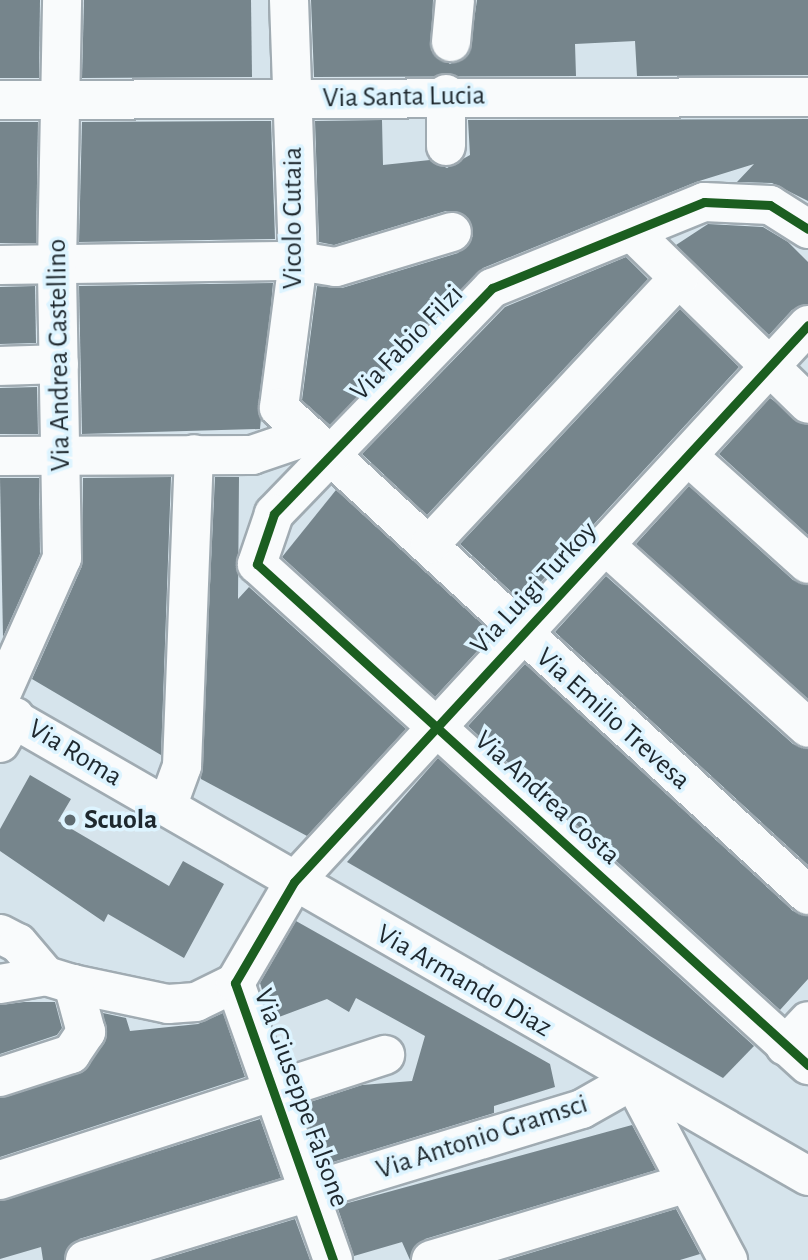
<!DOCTYPE html>
<html>
<head>
<meta charset="utf-8">
<style>
	body { margin:0 }
	#map { position:relative; width:808px; height:1260px; overflow:hidden; background:#d6e4ec; font-family:"Alegreya Sans",sans-serif }
	div>[style] { position:absolute }
	[style*='--x'] { left:calc(var(--x)*1px); top:calc(var(--y)*1px); width:calc(var(--w)*1px); rotate:calc(var(--a)*1deg) }
	.building>* { inset:0; background:#76858c }
	.roads { filter:drop-shadow(2px 0 #a0abb2) drop-shadow(-2px 0 #a0abb2) drop-shadow(0 2px #a0abb2) drop-shadow(0 -2px #a0abb2) }
	.minor>* { height:38px; margin:-19px; padding:0 19px; transform-origin:19px; border-radius:19px; background:#f9fbfc }
	.secondary>* { height:38px; margin:-19px; padding:0 19px; transform-origin:19px; border-radius:19px; background:#f9fbfc }
	.cycleway>* { height:9px; margin:-4.5px; padding:0 4.5px; transform-origin:4.5px; border-radius:4.5px; background:#1b5e20 }
	.dots>* { width:19px; height:19px; translate:-50% -50%; box-sizing:border-box; border:4px solid #ddf4ff; border-radius:50% }
	span { translate:-50% -50%; white-space:nowrap; text-align:center; line-height:1.15; -webkit-text-stroke:7px #ddf4ff; paint-order:stroke }
	.street-label { font-size:28px; color:#1e282e }
	.poi-label { font-size:28px; color:#1e282e; font-weight:700 }
	.left { translate:0 -50%; text-align:left }
</style>
</head>
<body>
<div id="map">
	<div class="building">
		<i style="clip-path:polygon(0 0,40px 0,39px 78px,0 78px)"></i>
		<i style="clip-path:polygon(84px 0,251px 0,252px 77px,82px 78px)"></i>
		<i style="clip-path:polygon(311px 0,433px 0,431px 50px,450px 64px,469px 54px,477px 0,808px 0,808px 75px,637px 76px,635px 41px,575px 44px,576px 76px,314px 77px)"></i>
		<i style="clip-path:polygon(808px 119px,808px 201px,772px 183px,737px 182px,754px 164px,696px 182px,483px 268px,330px 425px,302px 400px,317px 286px,342px 288px,458px 253px,473px 236px,466px 216px,446px 211px,334px 245px,319px 242px,315px 121px,382px 120px,383px 165px,430px 160px,447px 168px,470px 155px,468px 120px)"></i>
		<i style="clip-path:polygon(271px 121px,275px 239px,79px 242px,82px 122px)"></i>
		<i style="clip-path:polygon(0 122px,38px 122px,36px 243px,0 243px)"></i>
		<i style="clip-path:polygon(708px 224px,763px 227px,788px 242px,808px 262px,808px 304px,792px 310px,769px 335px,676px 245px)"></i>
		<i style="clip-path:polygon(626px 257px,648px 279px,427px 515px,362px 454px,505px 307px)"></i>
		<i style="clip-path:polygon(273px 283px,260px 429px,82px 434px,79px 286px)"></i>
		<i style="clip-path:polygon(35px 286px,36px 343px,0 344px,0 287px)"></i>
		<i style="clip-path:polygon(680px 309px,739px 367px,522px 602px,460px 544px)"></i>
		<i style="clip-path:polygon(37px 387px,38px 434px,0 434px,0 388px)"></i>
		<i style="clip-path:polygon(770px 398px,808px 425px,808px 535px,719px 454px)"></i>
		<i style="clip-path:polygon(171px 477px,161px 755px,32px 679px,82px 566px,83px 478px)"></i>
		<i style="clip-path:polygon(215px 477px,239px 477px,238px 599px,249px 587px,406px 729px,307px 836px,201px 779px)"></i>
		<i style="clip-path:polygon(0 478px,39px 478px,40px 554px,3px 637px)"></i>
		<i style="clip-path:polygon(689px 486px,793px 580px,808px 585px,808px 699px,636px 544px)"></i>
		<i style="clip-path:polygon(336px 490px,493px 634px,435px 697px,282px 557px)"></i>
		<i style="clip-path:polygon(606px 576px,793px 744px,808px 749px,808px 865px,555px 632px)"></i>
		<i style="clip-path:polygon(525px 664px,793px 911px,808px 916px,808px 979px,780px 1010px,468px 726px)"></i>
		<i style="clip-path:polygon(438px 758px,754px 1046px,723px 1078px,347px 862px)"></i>
		<i style="clip-path:polygon(30px 775px,71px 799px,58px 821px,169px 886px,183px 861px,224px 884px,184px 958px,108px 914px,104px 922px,0 851px,0 829px)"></i>
		<i style="clip-path:polygon(296px 921px,550px 1064px,555px 1087px,494px 1106px,494px 1113px,323px 1165px,301px 1105px,362px 1085px,412px 1081px,425px 1036px,356px 998px,349px 1012px,327px 999px,271px 1020px,260px 983px)"></i>
		<i style="clip-path:polygon(24px 1002px,55px 1002px,62px 1028px,57px 1035px,0 1054px,0 1005px)"></i>
		<i style="clip-path:polygon(103px 1013px,126px 1018px,130px 1031px,198px 1024px,223px 1013px,245px 1077px,0 1157px,0 1098px,88px 1067px,107px 1036px)"></i>
		<i style="clip-path:polygon(260px 1119px,281px 1178px,79px 1239px,64px 1260px,43px 1260px,41px 1247px,0 1259px,0 1201px)"></i>
		<i style="clip-path:polygon(632px 1125px,656px 1170px,425px 1239px,410px 1260px,402px 1242px,354px 1256px,337px 1206px)"></i>
		<i style="clip-path:polygon(676px 1209px,700px 1254px,680px 1260px,507px 1260px)"></i>
		<i style="clip-path:polygon(295px 1219px,310px 1260px,160px 1260px)"></i>
	</div>
	<div class="roads">
		<div class="minor">
			<i style="--x:289;--y:0;--w:261;--a:88"></i>
			<i style="--x:298;--y:261;--w:148;--a:97.4"></i>
			<i style="--x:279;--y:408;--w:719;--a:42.63"></i>
			<i style="--x:451;--y:42;--w:42;--a:-84.6"></i>
			<i style="--x:0;--y:100;--w:808;--a:-0.21"></i>
			<i style="--x:446;--y:146;--w:52;--a:-90"></i>
			<i style="--x:808;--y:229;--w:45;--a:-147.7"></i>
			<i style="--x:770;--y:205;--w:66;--a:-177.4"></i>
			<i style="--x:704;--y:202;--w:229;--a:157.9"></i>
			<i style="--x:492;--y:288;--w:314;--a:134"></i>
			<i style="--x:274;--y:514;--w:53;--a:108.8"></i>
			<i style="--x:257;--y:564;--w:745;--a:42.28"></i>
			<i style="--x:634;--y:234;--w:243;--a:44.3"></i>
			<i style="--x:0;--y:265;--w:298;--a:-0.8"></i>
			<i style="--x:298;--y:261;--w:38;--a:9"></i>
			<i style="--x:336;--y:267;--w:121;--a:-16.8"></i>
			<i style="--x:0;--y:366;--w:59;--a:-1.9"></i>
			<i style="--x:0;--y:456;--w:252;--a:-0.2"></i>
			<i style="--x:252;--y:455;--w:56;--a:-18.8"></i>
			<i style="--x:688;--y:456;--w:161;--a:42"></i>
			<i style="--x:430;--y:544;--w:364;--a:-46.9"></i>
			<i style="--x:605;--y:545;--w:273;--a:42"></i>
			<i style="--x:0;--y:697;--w:152;--a:-66"></i>
			<i style="--x:62;--y:558;--w:293;--a:-91"></i>
			<i style="--x:57;--y:265;--w:265;--a:-88.9"></i>
			<i style="--x:0;--y:743;--w:30;--a:-60"></i>
			<i style="--x:167;--y:807;--w:44;--a:-69.9"></i>
			<i style="--x:182;--y:766;--w:312;--a:-87.8"></i>
			<i style="--x:0;--y:934;--w:20;--a:27"></i>
			<i style="--x:18;--y:943;--w:43;--a:49.7"></i>
			<i style="--x:46;--y:976;--w:28;--a:17"></i>
			<i style="--x:73;--y:984;--w:97;--a:11.9"></i>
			<i style="--x:168;--y:1004;--w:28;--a:-4"></i>
			<i style="--x:196;--y:1002;--w:43;--a:-26"></i>
			<i style="--x:0;--y:984;--w:47;--a:-9.9"></i>
			<i style="--x:785;--y:1046;--w:34;--a:-47"></i>
			<i style="--x:0;--y:1077;--w:75;--a:-17.9"></i>
			<i style="--x:71;--y:1054;--w:27;--a:-56"></i>
			<i style="--x:86;--y:1032;--w:50;--a:-105.2"></i>
			<i style="--x:0;--y:1180;--w:405;--a:-18"></i>
			<i style="--x:85;--y:1260;--w:519;--a:-16.9"></i>
			<i style="--x:582;--y:1109;--w:59;--a:-29.6"></i>
			<i style="--x:633;--y:1080;--w:204;--a:62.2"></i>
			<i style="--x:333;--y:1260;--w:294;--a:-109.5"></i>
			<i style="--x:235;--y:983;--w:117;--a:-59.7"></i>
			<i style="--x:294;--y:882;--w:758;--a:-47.3"></i>
			<i style="--x:431;--y:1260;--w:267;--a:-16.7"></i>
		</div>
		<div class="secondary">
			<i style="--x:0;--y:711;--w:932;--a:29.92"></i>
		</div>
	</div>
	<div class="cycleway">
		<i style="--x:808;--y:229;--w:45;--a:-147.7"></i>
		<i style="--x:770;--y:205;--w:66;--a:-177.4"></i>
		<i style="--x:704;--y:202;--w:229;--a:157.9"></i>
		<i style="--x:492;--y:288;--w:314;--a:134"></i>
		<i style="--x:274;--y:514;--w:53;--a:108.8"></i>
		<i style="--x:257;--y:564;--w:745;--a:42.28"></i>
		<i style="--x:333;--y:1260;--w:294;--a:-109.5"></i>
		<i style="--x:235;--y:983;--w:117;--a:-59.7"></i>
		<i style="--x:294;--y:882;--w:758;--a:-47.3"></i>
	</div>
	<div class="dots">
		<i style="left:70px;top:820px;background:#5e6a70"></i>
	</div>
	<div class="street-label">
		<span style="left:404px;top:97px;rotate:-1deg">Via Santa Lucia</span>
		<span style="left:293px;top:218px;rotate:-90deg">Vicolo Cutaia</span>
		<span style="left:407px;top:343px;rotate:-46deg">Via Fabio Filzi</span>
		<span style="left:59px;top:355px;rotate:-91deg">Via Andrea Castellino</span>
		<span style="left:534px;top:588px;rotate:-47deg">Via Luigi Turkoy</span>
		<span style="left:613px;top:719px;rotate:42deg">Via Emilio Trevesa</span>
		<span style="left:75px;top:753px;rotate:31deg">Via Roma</span>
		<span style="left:547px;top:798px;rotate:42deg">Via Andrea Costa</span>
		<span style="left:464px;top:981px;rotate:30deg">Via Armando Diaz</span>
		<span style="left:301px;top:1098px;rotate:70deg">Via Giuseppe Falsone</span>
		<span style="left:482px;top:1137px;rotate:-18deg">Via Antonio Gramsci</span>
	</div>
	<div class="poi-label">
		<span class="left" style="left:84px;top:820px">Scuola</span>
	</div>
</div>
</body>
</html>
